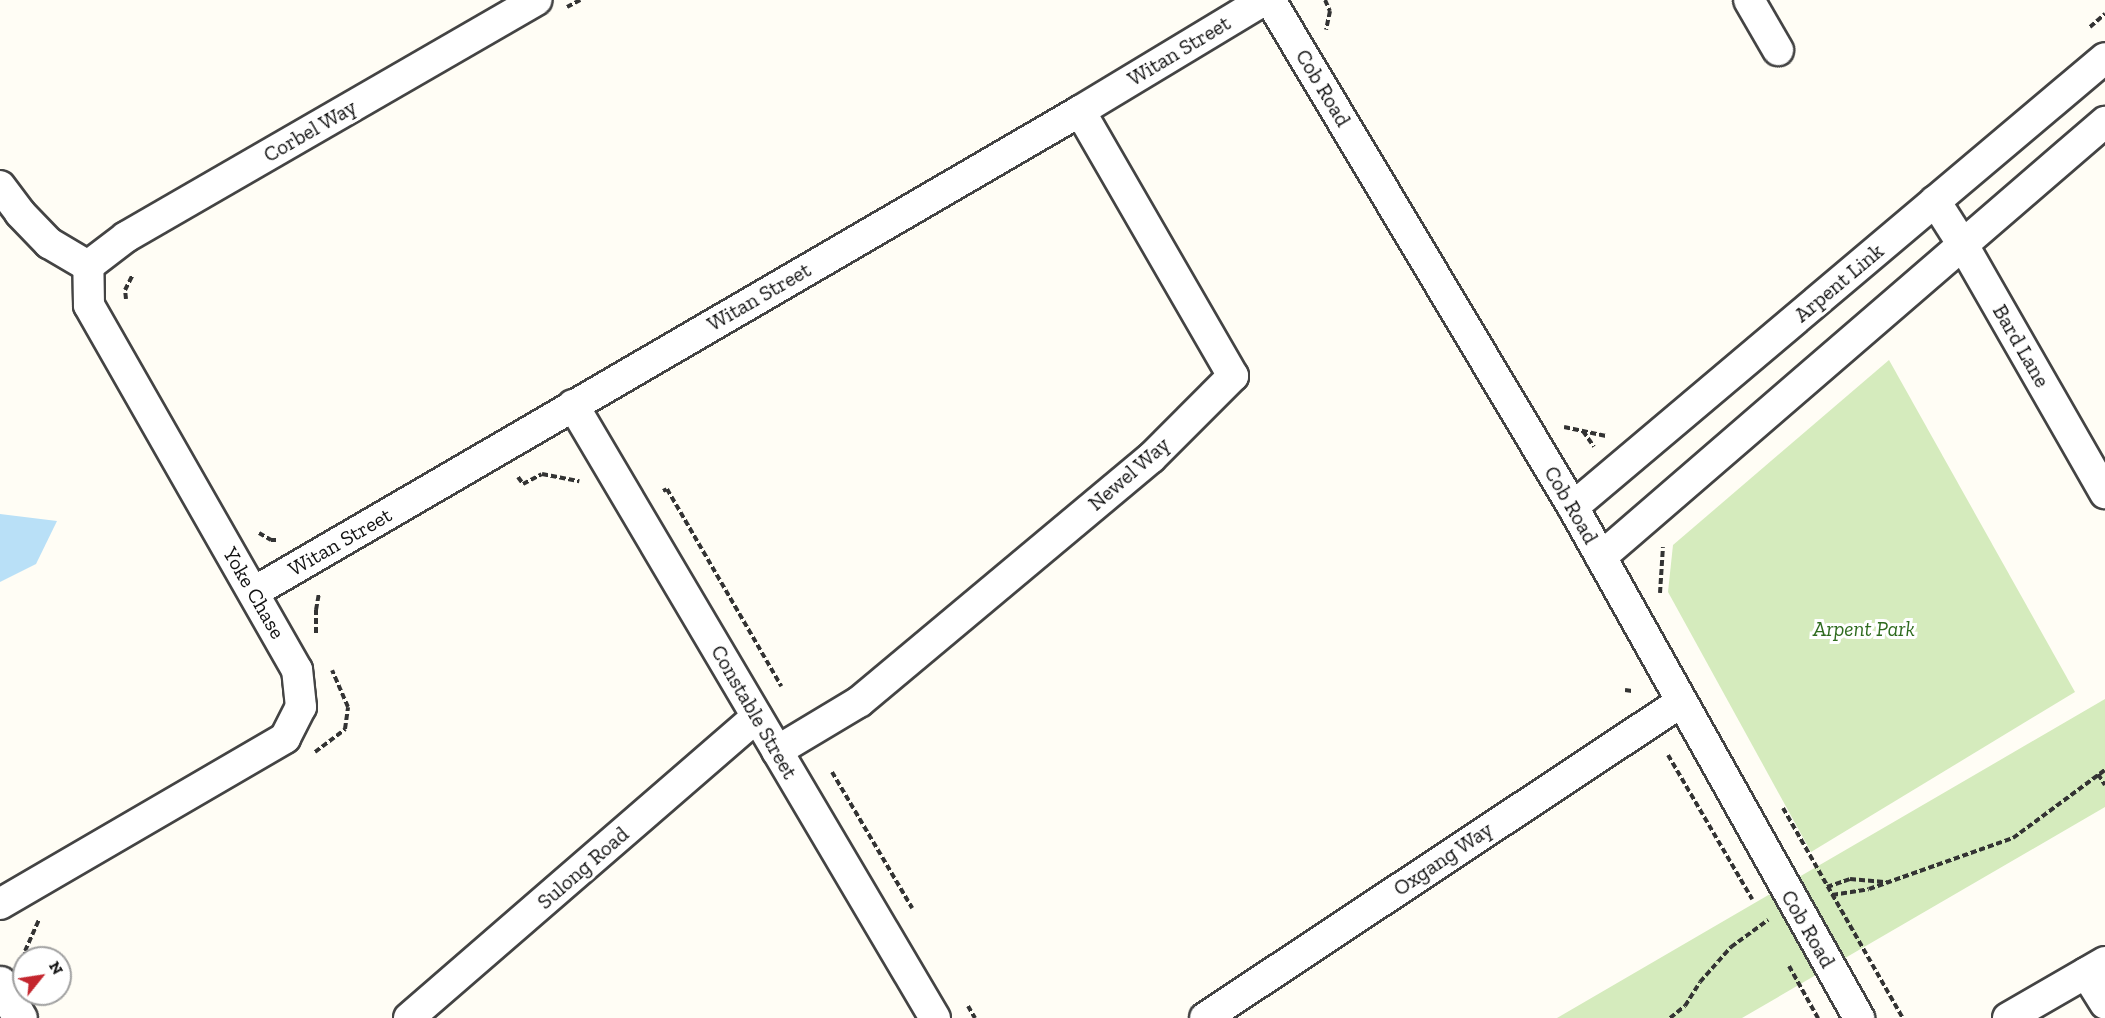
<!DOCTYPE html>
<html>
<head>
<meta charset="utf-8">
<style>
	body { margin:0 }
	#map { position:relative; width:2105px; height:1018px; overflow:hidden; background:#fffdf5; font-family:"Zilla Slab",serif }
	div>[style] { position:absolute }
	[style*='--x'] { left:calc(var(--x)*1px); top:calc(var(--y)*1px); width:calc(var(--w)*1px); rotate:calc(var(--a)*1deg) }
	.green>* { inset:0; background:#d5ebbd }
	.water>* { inset:0; background:#b9e0f7 }
	.path>* { height:4px; margin-top:-2px; transform-origin:0; background:repeating-linear-gradient(90deg,#333 0 6px,transparent 0 9px) }
	.roads { filter:drop-shadow(2px 0 #444) drop-shadow(-2px 0 #444) drop-shadow(0 2px #444) drop-shadow(0 -2px #444) }
	.minor>* { height:30px; margin:-15px; padding:0 15px; transform-origin:15px; border-radius:15px; background:#fff }
	.tertiary>* { height:33px; margin:-16.5px; padding:0 16.5px; transform-origin:16.5px; border-radius:16.5px; background:#fff }
	span { translate:-50% -50%; white-space:nowrap; text-align:center; line-height:1.15; -webkit-text-stroke:6px #fff; paint-order:stroke }
	.street-label { font-size:21px; color:#111 }
	.park-label { font-size:21px; color:#2f6b1f; font-style:italic }
	.north { position:absolute; left:12px; top:946px; width:60px; height:60px; box-sizing:border-box; background:#fff; border:2px solid #a0a0a0; border-radius:50%; rotate:60deg; font-size:16px; font-weight:700; line-height:24px; text-align:center; color:#111 }
	.north::after { content:''; display:block; margin:auto; width:21px; height:27px; background:#c4262e; clip-path:polygon(50% 0,100% 100%,50% 72%,0 100%) }
</style>
</head>
<body>
<div id="map">
	<div class="green">
		<i style="clip-path:polygon(1889px 360px,2075px 692px,1811px 852px,1668px 592px,1673px 545px)"></i>
		<i style="clip-path:polygon(2105px 699px,2105px 807px,1742px 1018px,1557px 1018px)"></i>
	</div>
	<div class="water">
		<i style="clip-path:polygon(0 514px,57px 521px,36px 564px,0 582px)"></i>
	</div>
	<div class="path">
		<i style="--x:1325;--y:0;--w:12;--a:66"></i>
		<i style="--x:1330;--y:11;--w:19;--a:102"></i>
		<i style="--x:567;--y:7;--w:15;--a:-28"></i>
		<i style="--x:2090;--y:27;--w:20;--a:-41"></i>
		<i style="--x:126;--y:299;--w:9;--a:-96"></i>
		<i style="--x:125;--y:290;--w:16;--a:-63"></i>
		<i style="--x:1564;--y:427;--w:43;--a:12.1"></i>
		<i style="--x:1583;--y:431;--w:19;--a:55"></i>
		<i style="--x:518;--y:477;--w:9;--a:54"></i>
		<i style="--x:523;--y:484;--w:21;--a:-28"></i>
		<i style="--x:542;--y:474;--w:38;--a:11"></i>
		<i style="--x:663;--y:491;--w:4;--a:-27"></i>
		<i style="--x:667;--y:489;--w:228;--a:59.9"></i>
		<i style="--x:259;--y:533;--w:14;--a:30"></i>
		<i style="--x:271;--y:540;--w:5;--a:0"></i>
		<i style="--x:1660;--y:593;--w:46;--a:-86.3"></i>
		<i style="--x:316;--y:633;--w:23;--a:-90"></i>
		<i style="--x:316;--y:610;--w:17;--a:-80"></i>
		<i style="--x:1625;--y:690;--w:7;--a:8"></i>
		<i style="--x:315;--y:752;--w:38;--a:-37"></i>
		<i style="--x:345;--y:729;--w:22;--a:-82"></i>
		<i style="--x:348;--y:707;--w:40;--a:-113.4"></i>
		<i style="--x:1668;--y:755;--w:167;--a:59.7"></i>
		<i style="--x:832;--y:772;--w:158;--a:59.5"></i>
		<i style="--x:2098;--y:774;--w:13;--a:58"></i>
		<i style="--x:1783;--y:808;--w:242;--a:60.3"></i>
		<i style="--x:1827;--y:887;--w:24;--a:-19"></i>
		<i style="--x:1850;--y:879;--w:37;--a:5"></i>
		<i style="--x:1832;--y:895;--w:37;--a:-9"></i>
		<i style="--x:1869;--y:889;--w:153;--a:-19.5"></i>
		<i style="--x:2013;--y:838;--w:114;--a:-36.5"></i>
		<i style="--x:26;--y:958;--w:7;--a:-98"></i>
		<i style="--x:25;--y:951;--w:34;--a:-66"></i>
		<i style="--x:1789;--y:966;--w:60;--a:60.9"></i>
		<i style="--x:968;--y:1006;--w:14;--a:60"></i>
		<i style="--x:1670;--y:1018;--w:19;--a:-39"></i>
		<i style="--x:1685;--y:1006;--w:28;--a:-58"></i>
		<i style="--x:1700;--y:982;--w:47;--a:-48.5"></i>
		<i style="--x:1731;--y:947;--w:46;--a:-36.1"></i>
	</div>
	<div class="roads">
		<div class="minor">
			<i style="--x:1270;--y:0;--w:591;--a:59.14"></i>
			<i style="--x:1573;--y:507;--w:586;--a:60.76"></i>
			<i style="--x:1749;--y:0;--w:58;--a:59.9"></i>
			<i style="--x:0;--y:186;--w:34;--a:53"></i>
			<i style="--x:20;--y:213;--w:42;--a:46"></i>
			<i style="--x:49;--y:243;--w:45;--a:30.5"></i>
			<i style="--x:1935;--y:201;--w:52;--a:57.5"></i>
			<i style="--x:1963;--y:245;--w:286;--a:60.2"></i>
			<i style="--x:88;--y:266;--w:48;--a:-37.3"></i>
			<i style="--x:126;--y:237;--w:474;--a:-30"></i>
			<i style="--x:573;--y:405;--w:712;--a:59.44"></i>
			<i style="--x:1573;--y:507;--w:696;--a:-40.16"></i>
			<i style="--x:1601;--y:557;--w:666;--a:-40.8"></i>
			<i style="--x:254;--y:592;--w:956;--a:-30.21"></i>
			<i style="--x:1080;--y:111;--w:215;--a:-31.1"></i>
			<i style="--x:777;--y:751;--w:96;--a:-30.9"></i>
			<i style="--x:859;--y:702;--w:381;--a:-39.9"></i>
			<i style="--x:1151;--y:458;--w:116;--a:-45"></i>
			<i style="--x:1233;--y:376;--w:306;--a:-120"></i>
			<i style="--x:0;--y:904;--w:330;--a:-30.2"></i>
			<i style="--x:285;--y:738;--w:35;--a:-63"></i>
			<i style="--x:301;--y:707;--w:37;--a:-96"></i>
			<i style="--x:297;--y:670;--w:420;--a:-119.7"></i>
			<i style="--x:89;--y:305;--w:39;--a:-91"></i>
			<i style="--x:2086;--y:973;--w:36;--a:58"></i>
			<i style="--x:409;--y:1018;--w:460;--a:-40.9"></i>
			<i style="--x:1205;--y:1018;--w:571;--a:-33.58"></i>
			<i style="--x:2008;--y:1018;--w:112;--a:-30"></i>
		</div>
		<div class="tertiary">
			<i style="--x:0;--y:983;--w:40;--a:60.3"></i>
		</div>
	</div>
	<div class="street-label">
		<span style="left:1179px;top:51px;rotate:-31deg">Witan Street</span>
		<span style="left:1323px;top:88px;rotate:59deg">Cob Road</span>
		<span style="left:310px;top:131px;rotate:-30deg">Corbel Way</span>
		<span style="left:1839px;top:283px;rotate:-40deg">Arpent Link</span>
		<span style="left:759px;top:297px;rotate:-30deg">Witan Street</span>
		<span style="left:2021px;top:346px;rotate:60deg">Bard Lane</span>
		<span style="left:1129px;top:474px;rotate:-41deg">Newel Way</span>
		<span style="left:1571px;top:505px;rotate:60deg">Cob Road</span>
		<span style="left:340px;top:542px;rotate:-30deg">Witan Street</span>
		<span style="left:254px;top:593px;rotate:60deg">Yoke Chase</span>
		<span style="left:754px;top:712px;rotate:60deg">Constable Street</span>
		<span style="left:1443px;top:859px;rotate:-34deg">Oxgang Way</span>
		<span style="left:583px;top:868px;rotate:-41deg">Sulong Road</span>
		<span style="left:1808px;top:929px;rotate:60deg">Cob Road</span>
	</div>
	<div class="park-label">
		<span style="left:1864px;top:629px">Arpent Park</span>
	</div>
	<div class="north">N</div>
</div>
</body>
</html>
